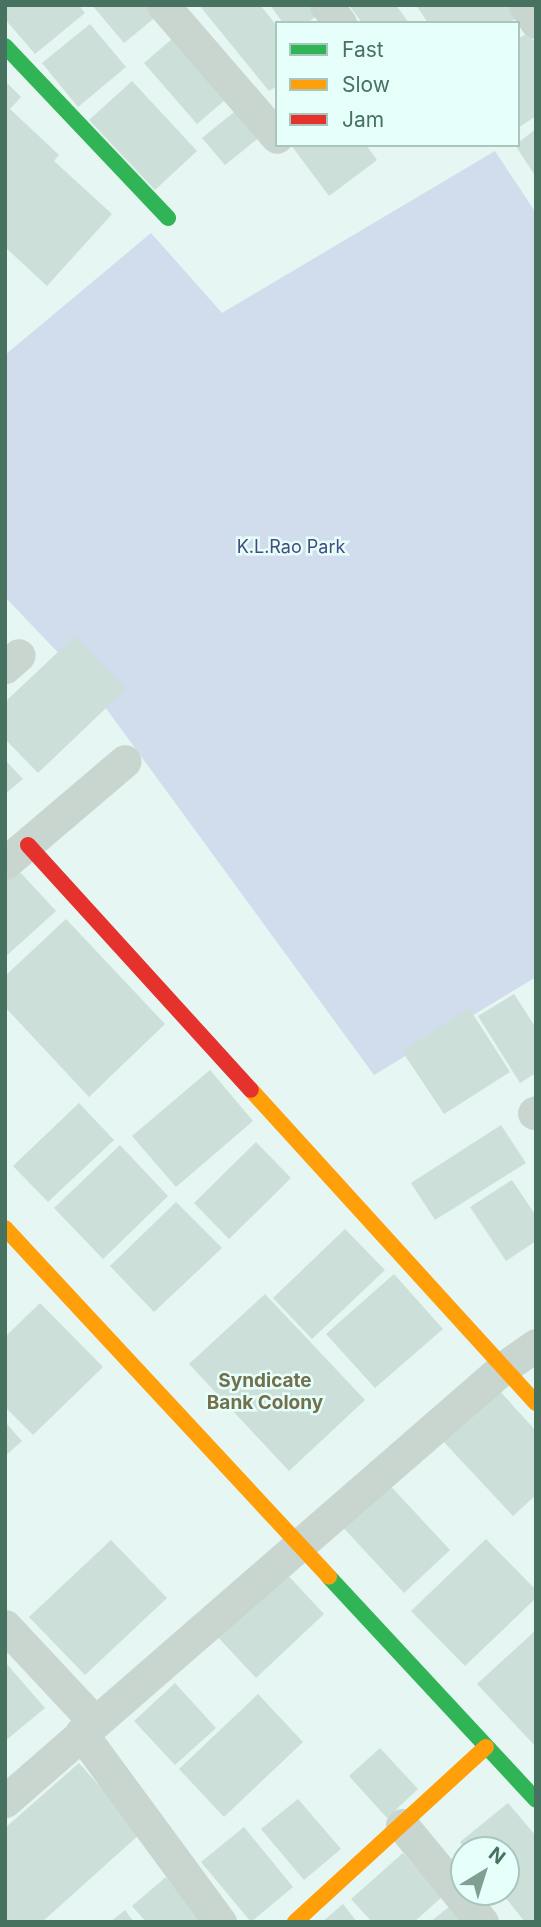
<!DOCTYPE html>
<html>
<head>
<meta charset="utf-8">
<style>
	body { margin:0 }
	#map { position:relative; width:541px; height:1927px; overflow:hidden; background:#e6f6f3; font-family:Inter,sans-serif }
	div>[style] { position:absolute }
	[style*='--x'] { left:calc(var(--x)*1px); top:calc(var(--y)*1px); width:calc(var(--w)*1px); rotate:calc(var(--a)*1deg) }
	.green>* { inset:0; background:#d1dced }
	.building>* { inset:0; background:#ccdfd9 }
	.street>* { height:33px; margin:-16.5px; padding:0 16.5px; transform-origin:16.5px; border-radius:16.5px; background:#c9d6d0 }
	.fast>* { height:16px; margin:-8px; padding:0 8px; transform-origin:8px; border-radius:8px; background:#30b455 }
	.slow>* { height:16px; margin:-8px; padding:0 8px; transform-origin:8px; border-radius:8px; background:#ff9f0a }
	.jam>* { height:16px; margin:-8px; padding:0 8px; transform-origin:8px; border-radius:8px; background:#e5322d }
	span { translate:-50% -50%; white-space:nowrap; text-align:center; line-height:1.15; -webkit-text-stroke:5px #e6fffb; paint-order:stroke }
	.park-label { font-size:18px; color:#464a83 }
	.neighbourhood-label { font-size:19px; color:#74704e; font-weight:700 }
	.frame { position:absolute; inset:0; border:7px solid #487260; pointer-events:none }
	.legend { position:absolute; left:275px; top:21px; width:245px; height:126px; box-sizing:border-box; background:#e6fffb; border:2px solid #a7c7bd; margin:0; padding:9px 12px; list-style:none; font-size:21px; color:#487260 }
	.legend li { display:flex; align-items:center; gap:14px; height:35px }
	.legend b { width:35px; border:2px solid #a7c7bd }
	.north { position:absolute; left:450px; top:1836px; width:70px; height:70px; box-sizing:border-box; background:#e6fffb; border:2px solid #a7c7bd; border-radius:50%; rotate:38deg; font-size:19px; font-weight:700; line-height:28px; text-align:center; color:#487260 }
	.north::after { content:''; display:block; margin:auto; width:24px; height:32px; background:#7fa093; clip-path:polygon(50% 0,100% 100%,50% 72%,0 100%) }
</style>
</head>
<body>
<div id="map">
	<div class="green">
		<i style="clip-path:polygon(495px 151px,536px 213px,536px 977px,374px 1075px,89px 685px,5px 597px,5px 355px,151px 233px,222px 313px)"></i>
	</div>
	<div class="building">
		<i style="clip-path:polygon(5px 5px,79px 5px,85px 13px,35px 54px,5px 19px)"></i>
		<i style="clip-path:polygon(92px 5px,158px 5px,163px 11px,124px 43px)"></i>
		<i style="clip-path:polygon(199px 5px,260px 5px,277px 26px,277px 86px,269px 91px)"></i>
		<i style="clip-path:polygon(270px 5px,319px 5px,323px 11px,307px 23px,283px 23px)"></i>
		<i style="clip-path:polygon(349px 5px,396px 5px,409px 23px,362px 23px)"></i>
		<i style="clip-path:polygon(416px 5px,508px 5px,516px 18px,510px 23px,428px 23px)"></i>
		<i style="clip-path:polygon(90px 24px,126px 67px,78px 107px,42px 63px)"></i>
		<i style="clip-path:polygon(180px 32px,233px 93px,197px 124px,144px 63px)"></i>
		<i style="clip-path:polygon(528px 33px,536px 44px,536px 116px,518px 128px,518px 39px)"></i>
		<i style="clip-path:polygon(5px 81px,21px 97px,10px 109px,59px 155px,54px 161px,112px 214px,47px 286px,5px 247px)"></i>
		<i style="clip-path:polygon(132px 81px,197px 151px,155px 190px,89px 120px)"></i>
		<i style="clip-path:polygon(244px 104px,266px 132px,225px 165px,202px 138px)"></i>
		<i style="clip-path:polygon(536px 129px,536px 177px,515px 145px)"></i>
		<i style="clip-path:polygon(291px 145px,366px 145px,377px 160px,329px 196px)"></i>
		<i style="clip-path:polygon(75px 636px,126px 689px,38px 773px,5px 739px,5px 702px)"></i>
		<i style="clip-path:polygon(5px 760px,23px 779px,5px 794px)"></i>
		<i style="clip-path:polygon(18px 870px,56px 911px,5px 957px,5px 882px)"></i>
		<i style="clip-path:polygon(66px 919px,165px 1024px,89px 1097px,5px 1007px,5px 976px)"></i>
		<i style="clip-path:polygon(514px 994px,536px 1028px,536px 1073px,520px 1083px,478px 1016px)"></i>
		<i style="clip-path:polygon(469px 1008px,510px 1072px,444px 1114px,402px 1051px)"></i>
		<i style="clip-path:polygon(210px 1070px,253px 1121px,176px 1187px,132px 1136px)"></i>
		<i style="clip-path:polygon(79px 1103px,114px 1140px,48px 1202px,13px 1166px)"></i>
		<i style="clip-path:polygon(501px 1125px,526px 1163px,435px 1220px,411px 1183px)"></i>
		<i style="clip-path:polygon(256px 1142px,291px 1178px,229px 1239px,194px 1203px)"></i>
		<i style="clip-path:polygon(120px 1145px,168px 1196px,103px 1259px,54px 1208px)"></i>
		<i style="clip-path:polygon(512px 1180px,536px 1216px,536px 1241px,506px 1261px,470px 1207px)"></i>
		<i style="clip-path:polygon(176px 1202px,222px 1248px,154px 1312px,110px 1266px)"></i>
		<i style="clip-path:polygon(345px 1229px,385px 1270px,312px 1339px,273px 1298px)"></i>
		<i style="clip-path:polygon(394px 1274px,443px 1329px,375px 1388px,326px 1334px)"></i>
		<i style="clip-path:polygon(265px 1294px,365px 1400px,289px 1471px,189px 1364px)"></i>
		<i style="clip-path:polygon(40px 1303px,103px 1367px,33px 1435px,5px 1407px,5px 1337px)"></i>
		<i style="clip-path:polygon(497px 1388px,536px 1431px,536px 1495px,513px 1516px,442px 1440px)"></i>
		<i style="clip-path:polygon(5px 1422px,22px 1441px,5px 1456px)"></i>
		<i style="clip-path:polygon(384px 1479px,450px 1550px,404px 1593px,338px 1522px)"></i>
		<i style="clip-path:polygon(486px 1539px,536px 1590px,536px 1598px,465px 1666px,411px 1611px)"></i>
		<i style="clip-path:polygon(111px 1540px,167px 1598px,85px 1675px,29px 1617px)"></i>
		<i style="clip-path:polygon(283px 1570px,324px 1614px,256px 1678px,215px 1634px)"></i>
		<i style="clip-path:polygon(536px 1630px,536px 1747px,477px 1684px)"></i>
		<i style="clip-path:polygon(5px 1662px,45px 1708px,5px 1741px)"></i>
		<i style="clip-path:polygon(175px 1683px,216px 1728px,175px 1765px,134px 1721px)"></i>
		<i style="clip-path:polygon(258px 1694px,303px 1742px,224px 1817px,179px 1769px)"></i>
		<i style="clip-path:polygon(380px 1748px,418px 1789px,387px 1818px,349px 1776px)"></i>
		<i style="clip-path:polygon(79px 1763px,141px 1833px,42px 1922px,5px 1922px,5px 1828px)"></i>
		<i style="clip-path:polygon(298px 1799px,341px 1849px,304px 1880px,261px 1829px)"></i>
		<i style="clip-path:polygon(508px 1803px,536px 1836px,536px 1922px,525px 1922px,501px 1892px,506px 1892px,506px 1850px,466px 1850px,460px 1842px)"></i>
		<i style="clip-path:polygon(244px 1827px,293px 1887px,251px 1922px,201px 1862px)"></i>
		<i style="clip-path:polygon(403px 1853px,442px 1897px,414px 1922px,372px 1922px,351px 1899px)"></i>
		<i style="clip-path:polygon(166px 1877px,203px 1922px,146px 1922px,132px 1906px)"></i>
		<i style="clip-path:polygon(454px 1903px,470px 1922px,430px 1922px)"></i>
		<i style="clip-path:polygon(343px 1904px,357px 1922px,322px 1922px)"></i>
		<i style="clip-path:polygon(125px 1910px,134px 1922px,110px 1922px)"></i>
	</div>
	<div class="street">
		<i style="--x:163;--y:5;--w:174;--a:49.2"></i>
		<i style="--x:326;--y:5;--w:23;--a:52"></i>
		<i style="--x:525;--y:5;--w:20;--a:57"></i>
		<i style="--x:5;--y:667;--w:18;--a:-41"></i>
		<i style="--x:5;--y:863;--w:157;--a:-40.4"></i>
		<i style="--x:534;--y:1113;--w:2;--a:-27"></i>
		<i style="--x:5;--y:1626;--w:130;--a:46.9"></i>
		<i style="--x:81;--y:1733;--w:235;--a:53.7"></i>
		<i style="--x:5;--y:1801;--w:660;--a:-41.01"></i>
		<i style="--x:503;--y:1368;--w:40;--a:-34.9"></i>
		<i style="--x:402;--y:1825;--w:126;--a:50.5"></i>
	</div>
	<div class="fast">
		<i style="--x:5;--y:46;--w:237;--a:46.5"></i>
		<i style="--x:329;--y:1577;--w:304;--a:47.1"></i>
	</div>
	<div class="slow">
		<i style="--x:251;--y:1090;--w:423;--a:47.7"></i>
		<i style="--x:5;--y:1228;--w:476;--a:47.1"></i>
		<i style="--x:295;--y:1922;--w:259;--a:-42.5"></i>
	</div>
	<div class="jam">
		<i style="--x:28;--y:845;--w:331;--a:47.7"></i>
	</div>
	<div class="park-label">
		<span style="left:291px;top:547px">K.L.Rao Park</span>
	</div>
	<div class="neighbourhood-label">
		<span style="left:265px;top:1392px">Syndicate<br>Bank Colony</span>
	</div>
	<div class="frame"></div>
	<ul class="legend">
	<li><b style="height:9px;background:#30b455"></b>Fast</li>
	<li><b style="height:9px;background:#ff9f0a"></b>Slow</li>
	<li><b style="height:9px;background:#e5322d"></b>Jam</li>
	</ul>
	<div class="north">N</div>
</div>
</body>
</html>
